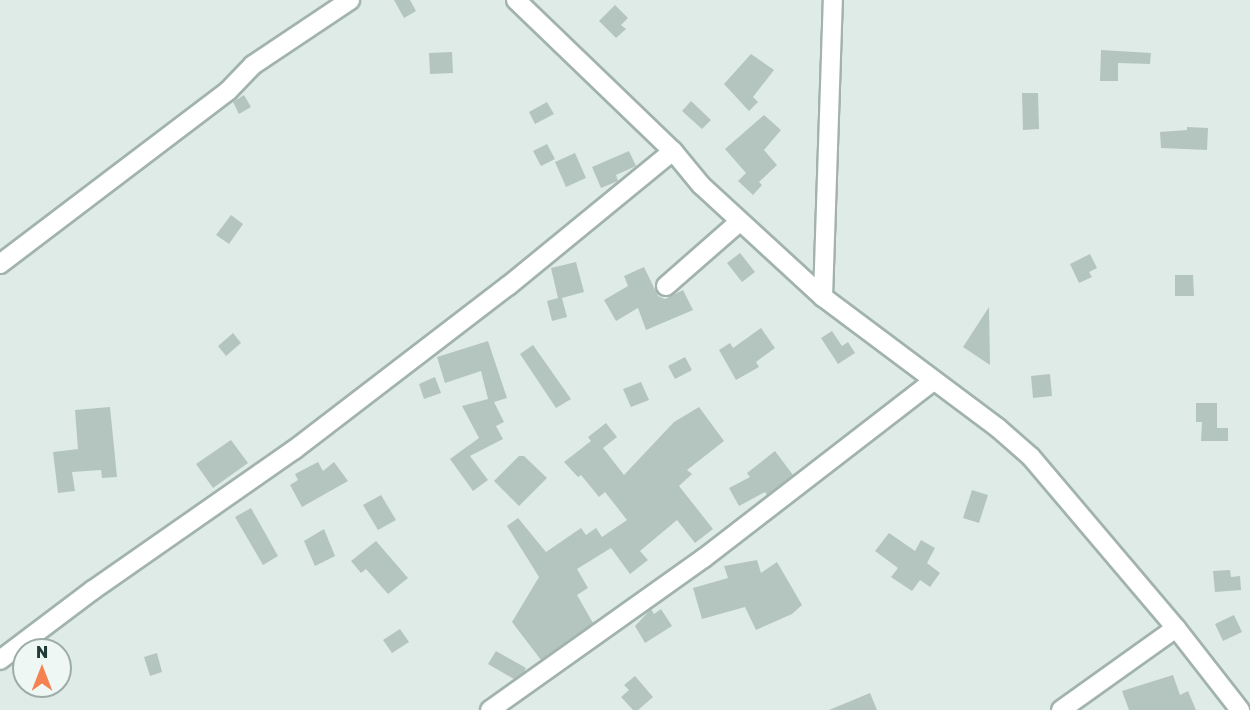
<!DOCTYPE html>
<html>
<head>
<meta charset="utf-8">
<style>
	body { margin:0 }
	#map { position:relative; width:1250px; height:710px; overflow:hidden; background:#dfebe6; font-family:"Golos Text",sans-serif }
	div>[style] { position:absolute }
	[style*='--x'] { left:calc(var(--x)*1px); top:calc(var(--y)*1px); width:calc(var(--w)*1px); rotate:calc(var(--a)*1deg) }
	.building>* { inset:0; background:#b4c5bf }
	.roads { filter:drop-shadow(2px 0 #a2b3ad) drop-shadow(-2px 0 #a2b3ad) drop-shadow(0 2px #a2b3ad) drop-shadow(0 -2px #a2b3ad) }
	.street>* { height:18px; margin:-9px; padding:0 9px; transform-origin:9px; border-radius:9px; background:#fff }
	span { translate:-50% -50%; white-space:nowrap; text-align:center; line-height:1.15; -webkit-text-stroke:4.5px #eff7f4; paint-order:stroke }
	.north { position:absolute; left:12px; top:638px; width:60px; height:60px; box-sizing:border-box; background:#eff7f4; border:2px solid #9caca8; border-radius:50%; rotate:0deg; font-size:16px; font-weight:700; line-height:24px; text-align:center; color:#203b35 }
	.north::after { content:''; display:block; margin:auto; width:21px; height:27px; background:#f58152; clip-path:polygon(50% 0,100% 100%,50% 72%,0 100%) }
</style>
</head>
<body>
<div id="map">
	<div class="building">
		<i style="clip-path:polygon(394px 0,410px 0,416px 11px,404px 18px)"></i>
		<i style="clip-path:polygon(615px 5px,628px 18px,621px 25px,626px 29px,616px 38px,599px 21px)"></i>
		<i style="clip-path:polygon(1101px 50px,1151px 53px,1150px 64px,1118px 63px,1118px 81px,1100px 81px)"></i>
		<i style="clip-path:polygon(452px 52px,453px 73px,430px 74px,429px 53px)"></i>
		<i style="clip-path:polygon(751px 54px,774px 70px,753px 97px,758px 102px,749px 111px,724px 84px)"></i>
		<i style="clip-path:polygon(1022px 93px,1038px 93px,1039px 129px,1023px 130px)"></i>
		<i style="clip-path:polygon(244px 95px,251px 107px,239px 114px,233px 102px)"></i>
		<i style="clip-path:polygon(691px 101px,711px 120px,702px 129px,682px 111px)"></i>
		<i style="clip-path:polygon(547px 102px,554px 114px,535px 124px,529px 112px)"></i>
		<i style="clip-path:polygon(764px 115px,781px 130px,764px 150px,777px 165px,759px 182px,762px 185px,753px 195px,738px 181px,746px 173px,725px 149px)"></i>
		<i style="clip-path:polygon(1187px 127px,1208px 128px,1207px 150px,1161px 148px,1160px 132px,1187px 130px)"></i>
		<i style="clip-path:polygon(547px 144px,555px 159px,541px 166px,533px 151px)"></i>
		<i style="clip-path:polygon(629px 151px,636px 166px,616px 175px,618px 181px,601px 188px,592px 167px)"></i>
		<i style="clip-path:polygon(575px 153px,586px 178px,566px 187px,555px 162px)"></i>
		<i style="clip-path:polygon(231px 215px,243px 224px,229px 244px,216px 235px)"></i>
		<i style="clip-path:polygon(740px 253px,755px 272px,742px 282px,727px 263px)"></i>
		<i style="clip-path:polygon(1090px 254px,1097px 268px,1089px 272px,1092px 277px,1079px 283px,1070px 264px)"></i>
		<i style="clip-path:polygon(576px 262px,584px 292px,562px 298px,567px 317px,552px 321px,547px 301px,558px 298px,551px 268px)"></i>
		<i style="clip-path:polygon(644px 267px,658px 296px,665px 299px,683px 290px,693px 310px,646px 330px,638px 308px,616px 321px,604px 300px,628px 286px,624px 276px)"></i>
		<i style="clip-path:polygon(1175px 275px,1193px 275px,1194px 296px,1175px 296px)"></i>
		<i style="clip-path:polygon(989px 307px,990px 365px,963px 347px)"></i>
		<i style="clip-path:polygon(761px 328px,775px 348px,756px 362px,759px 367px,736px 380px,719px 350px,730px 343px,733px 348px)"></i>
		<i style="clip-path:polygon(832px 331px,842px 346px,848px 342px,855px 353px,838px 364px,821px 338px)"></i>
		<i style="clip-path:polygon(233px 333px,241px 343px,226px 356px,218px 346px)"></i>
		<i style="clip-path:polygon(488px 341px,507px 398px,494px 402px,504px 422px,496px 426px,503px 439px,470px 456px,488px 480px,473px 491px,450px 459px,479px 438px,462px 406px,488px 399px,481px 371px,445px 383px,437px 357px)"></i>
		<i style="clip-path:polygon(533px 345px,571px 399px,556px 408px,520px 354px)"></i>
		<i style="clip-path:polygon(685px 357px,692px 370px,675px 379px,668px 366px)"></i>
		<i style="clip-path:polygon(1050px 374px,1052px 396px,1033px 398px,1031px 376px)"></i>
		<i style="clip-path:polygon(435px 377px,441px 393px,424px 399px,419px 384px)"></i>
		<i style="clip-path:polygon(641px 382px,649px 400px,631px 407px,623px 389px)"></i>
		<i style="clip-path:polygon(1196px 403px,1217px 403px,1217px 428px,1228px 428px,1228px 441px,1201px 441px,1202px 422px,1196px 422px)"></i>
		<i style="clip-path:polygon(110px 407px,117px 477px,102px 478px,101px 470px,72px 472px,75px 491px,58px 493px,53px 452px,78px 449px,75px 410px)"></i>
		<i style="clip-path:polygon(699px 407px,724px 441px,687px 470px,692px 474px,679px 486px,713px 529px,695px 543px,677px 520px,640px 551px,648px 560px,630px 574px,611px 548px,577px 569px,588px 588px,577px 595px,593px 623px,541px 660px,512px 622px,539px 577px,507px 526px,518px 518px,546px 552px,581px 528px,586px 535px,596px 528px,602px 537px,627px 520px,605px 492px,599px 497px,581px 475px,578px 477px,564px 462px,591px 441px,588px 437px,606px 423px,617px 437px,603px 448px,624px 475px,674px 422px)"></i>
		<i style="clip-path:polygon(231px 440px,248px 463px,213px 488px,196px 464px)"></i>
		<i style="clip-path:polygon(775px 451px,793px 475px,767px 495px,765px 492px,739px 506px,729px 488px,750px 477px,747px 473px)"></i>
		<i style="clip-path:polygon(519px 456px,524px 456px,547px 478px,519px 506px,494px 481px)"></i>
		<i style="clip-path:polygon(318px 462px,323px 471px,334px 462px,348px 481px,302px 507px,290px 485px,298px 480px,295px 474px)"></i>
		<i style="clip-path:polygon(972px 490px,988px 495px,979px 523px,963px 518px)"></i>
		<i style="clip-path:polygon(381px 495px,396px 520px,378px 530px,363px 505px)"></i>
		<i style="clip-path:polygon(251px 508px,278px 556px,263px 565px,235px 517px)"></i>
		<i style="clip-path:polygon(324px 529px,335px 556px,315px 566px,304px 541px)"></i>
		<i style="clip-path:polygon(889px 533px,915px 551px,921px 540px,935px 548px,927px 563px,940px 573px,930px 587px,920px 580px,912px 591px,891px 577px,898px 568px,875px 551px)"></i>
		<i style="clip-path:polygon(376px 541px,408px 578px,388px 594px,366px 569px,361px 573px,351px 561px)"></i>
		<i style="clip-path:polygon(757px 560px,761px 573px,777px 562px,802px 605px,792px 614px,756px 630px,745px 607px,702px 619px,693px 588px,728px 578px,724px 566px)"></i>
		<i style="clip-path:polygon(1230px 570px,1231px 577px,1240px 576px,1241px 590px,1215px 592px,1213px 571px)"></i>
		<i style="clip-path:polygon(651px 609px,654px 614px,661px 609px,672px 626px,645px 643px,635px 626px)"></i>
		<i style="clip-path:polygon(1234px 615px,1242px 632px,1223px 641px,1215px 624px)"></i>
		<i style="clip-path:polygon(400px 629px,409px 642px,392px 653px,383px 640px)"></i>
		<i style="clip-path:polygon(496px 651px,526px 668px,524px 672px,514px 679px,488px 664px)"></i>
		<i style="clip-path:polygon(157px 653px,162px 672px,150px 676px,144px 657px)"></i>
		<i style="clip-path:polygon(1173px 675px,1180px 695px,1188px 691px,1196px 710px,1129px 710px,1122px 691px)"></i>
		<i style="clip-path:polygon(635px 676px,653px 697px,638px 710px,633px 710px,621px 697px,629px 690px,624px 685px)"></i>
		<i style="clip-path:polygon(870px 693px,877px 710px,829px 710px)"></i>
	</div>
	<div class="roads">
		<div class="street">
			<i style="--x:516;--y:0;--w:218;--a:43.9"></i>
			<i style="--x:673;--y:151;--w:44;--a:50.5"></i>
			<i style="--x:701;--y:185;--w:166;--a:42.6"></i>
			<i style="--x:823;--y:297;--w:219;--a:36.8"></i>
			<i style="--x:998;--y:428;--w:44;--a:41.3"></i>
			<i style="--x:1031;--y:457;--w:224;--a:49.7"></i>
			<i style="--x:1176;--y:628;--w:104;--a:52"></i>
			<i style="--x:0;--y:264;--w:286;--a:-37.2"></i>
			<i style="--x:228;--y:91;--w:36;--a:-46"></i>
			<i style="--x:253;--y:65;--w:117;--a:-33.8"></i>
			<i style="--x:666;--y:286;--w:97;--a:-41.2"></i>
			<i style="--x:823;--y:297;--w:297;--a:-88.1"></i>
			<i style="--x:0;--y:660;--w:116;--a:-37"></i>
			<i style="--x:93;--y:590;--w:245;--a:-34.9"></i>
			<i style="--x:294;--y:450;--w:270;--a:-37.5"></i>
			<i style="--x:508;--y:286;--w:213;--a:-39.3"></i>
			<i style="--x:490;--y:710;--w:262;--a:-35.4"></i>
			<i style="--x:704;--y:558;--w:289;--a:-37.7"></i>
			<i style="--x:1061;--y:710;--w:141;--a:-35.5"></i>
		</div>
	</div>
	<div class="north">N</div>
</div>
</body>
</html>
